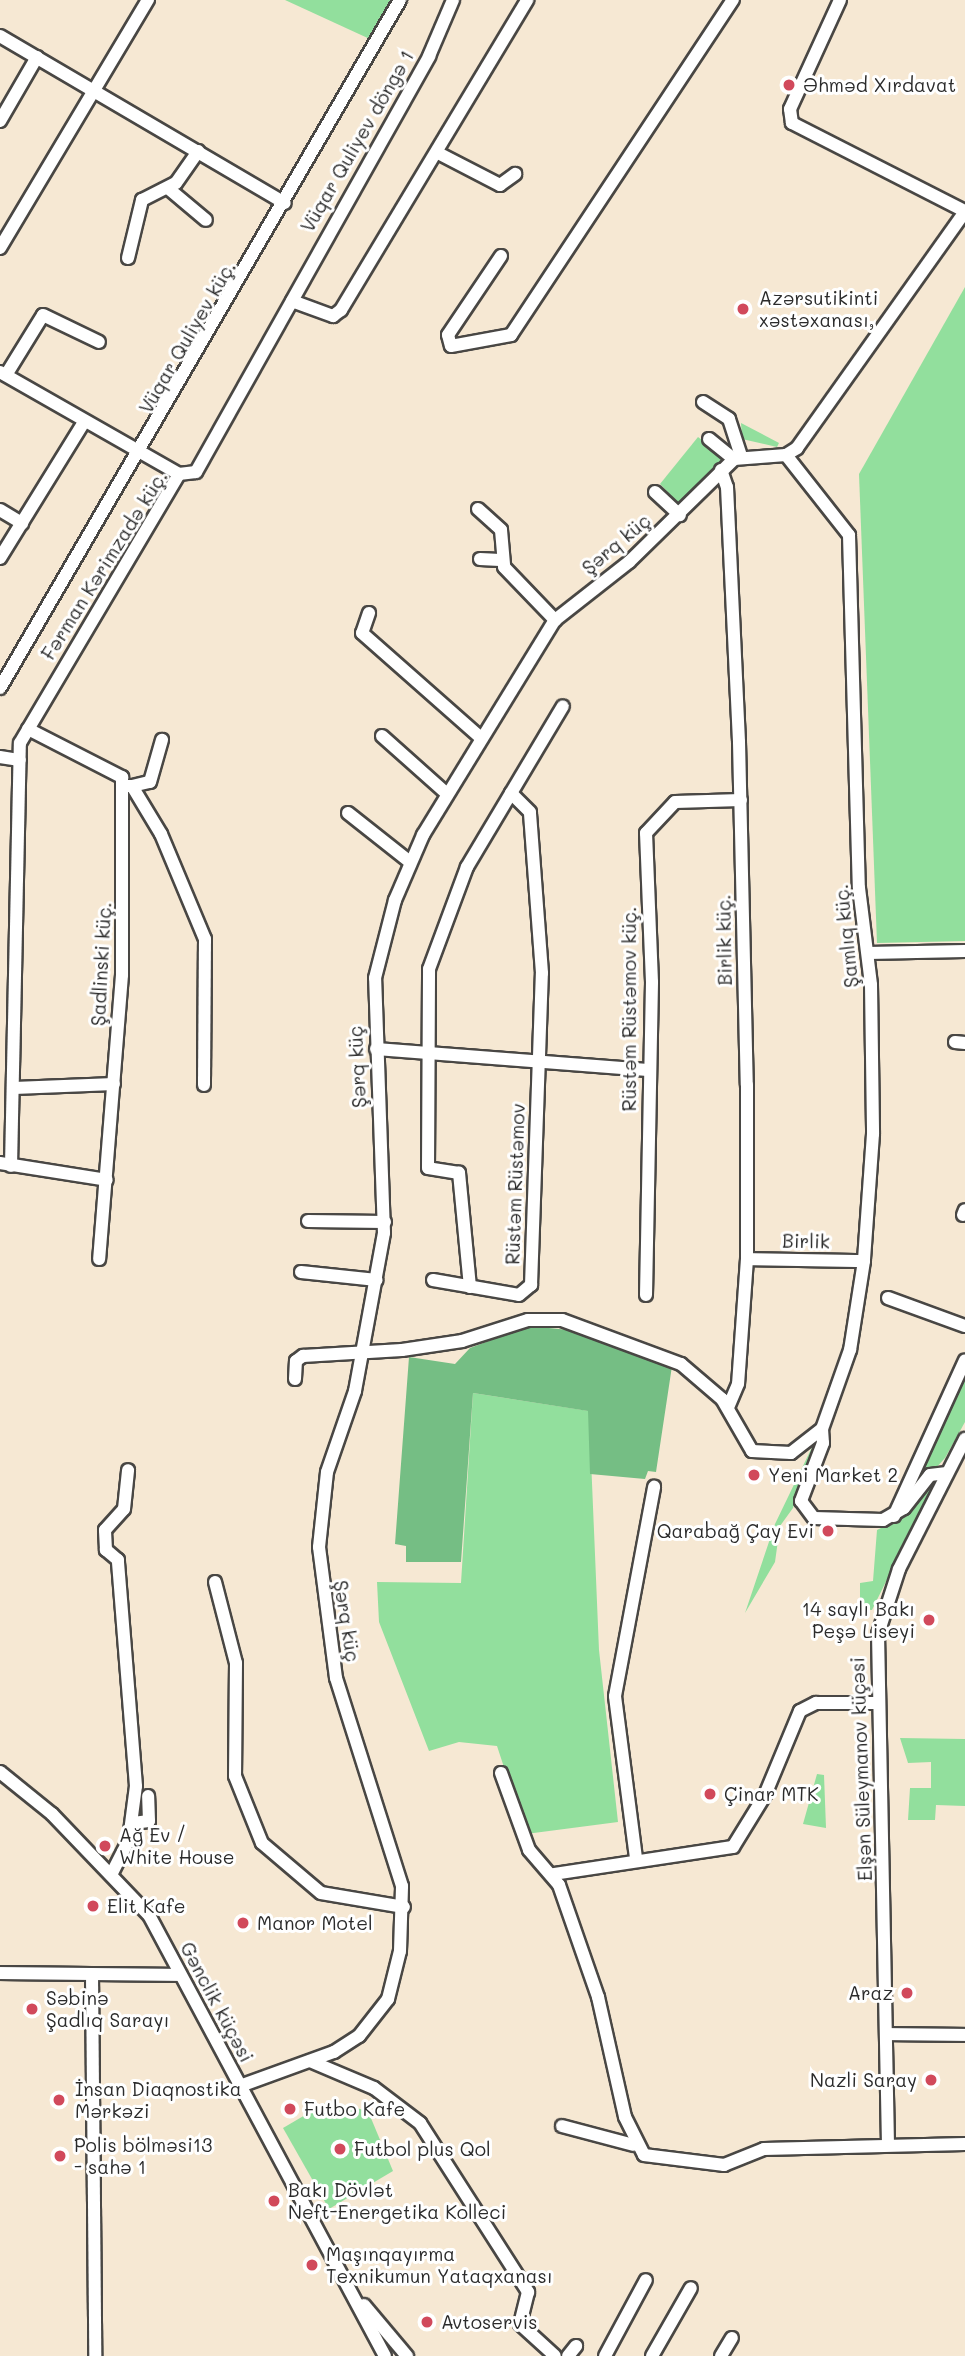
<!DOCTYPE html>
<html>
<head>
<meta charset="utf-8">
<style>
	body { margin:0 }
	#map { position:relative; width:965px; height:2356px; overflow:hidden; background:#f6e8d3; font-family:Mali,sans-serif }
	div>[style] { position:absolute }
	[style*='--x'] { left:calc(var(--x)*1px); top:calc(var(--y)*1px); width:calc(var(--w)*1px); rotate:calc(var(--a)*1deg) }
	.green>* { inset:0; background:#92df9d }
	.forest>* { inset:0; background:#75be84 }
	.roads { filter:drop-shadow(2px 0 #494744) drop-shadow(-2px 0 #494744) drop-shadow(0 2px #494744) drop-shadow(0 -2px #494744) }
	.minor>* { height:12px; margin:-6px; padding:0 6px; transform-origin:6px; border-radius:6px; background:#fff }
	.dots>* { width:19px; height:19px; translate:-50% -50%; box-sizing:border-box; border:4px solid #fff; border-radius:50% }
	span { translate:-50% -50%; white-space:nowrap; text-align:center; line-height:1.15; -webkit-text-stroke:6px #fff; paint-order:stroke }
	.poi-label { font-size:19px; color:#2b2b2b }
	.left { translate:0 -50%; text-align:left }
	.right { translate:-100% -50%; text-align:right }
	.street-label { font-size:19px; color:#2b2b2b }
</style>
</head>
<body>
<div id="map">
	<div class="green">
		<i style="clip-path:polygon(285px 0,396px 0,372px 40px)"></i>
		<i style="clip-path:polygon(965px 287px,965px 941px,877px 943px,859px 474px)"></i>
		<i style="clip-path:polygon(741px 423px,779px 443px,777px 447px,742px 439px)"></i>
		<i style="clip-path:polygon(698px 437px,725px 458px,681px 506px,660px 484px)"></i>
		<i style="clip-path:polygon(965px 1372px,965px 1422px,945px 1458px,906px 1501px)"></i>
		<i style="clip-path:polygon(473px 1393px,589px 1411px,599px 1650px,618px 1822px,526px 1834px,497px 1746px,459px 1742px,429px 1751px,379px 1622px,377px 1582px,461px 1583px)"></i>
		<i style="clip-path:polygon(815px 1441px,793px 1508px,780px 1526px,775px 1562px,745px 1613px,775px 1524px)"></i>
		<i style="clip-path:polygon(936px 1480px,872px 1610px,860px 1609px,860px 1583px,873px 1581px,877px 1530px,903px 1517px)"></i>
		<i style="clip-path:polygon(900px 1738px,965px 1739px,965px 1806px,936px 1805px,935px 1820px,908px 1820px,910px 1788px,931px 1788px,931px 1762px,908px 1763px)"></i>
		<i style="clip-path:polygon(817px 1774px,824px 1775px,826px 1828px,803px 1824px)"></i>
		<i style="clip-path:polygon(329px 2101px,368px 2111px,393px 2171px,329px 2209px,283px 2128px)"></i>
	</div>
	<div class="forest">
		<i style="clip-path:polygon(529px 1326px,579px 1331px,672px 1366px,656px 1472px,648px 1471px,645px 1479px,590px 1474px,588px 1411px,473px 1393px,461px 1562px,406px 1562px,406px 1546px,395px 1544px,409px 1357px,455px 1364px,470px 1348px)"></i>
	</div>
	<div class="roads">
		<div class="minor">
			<i style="--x:840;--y:0;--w:120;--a:114.6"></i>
			<i style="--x:790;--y:109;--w:14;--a:82"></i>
			<i style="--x:792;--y:123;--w:194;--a:27"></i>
			<i style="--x:0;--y:36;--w:330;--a:30.4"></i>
			<i style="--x:0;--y:121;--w:74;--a:-60"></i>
			<i style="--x:438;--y:153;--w:70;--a:27.3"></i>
			<i style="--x:500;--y:185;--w:19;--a:-36"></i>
			<i style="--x:169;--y:189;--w:48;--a:40"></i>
			<i style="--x:0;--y:248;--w:289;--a:-59.2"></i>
			<i style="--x:501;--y:256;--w:95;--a:123.9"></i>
			<i style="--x:448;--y:335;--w:11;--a:75"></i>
			<i style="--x:451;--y:346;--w:61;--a:-10.4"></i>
			<i style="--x:511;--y:335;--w:402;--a:-56.5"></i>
			<i style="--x:128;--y:258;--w:60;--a:-76.4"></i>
			<i style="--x:142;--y:200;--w:38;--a:-27"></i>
			<i style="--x:176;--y:183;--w:39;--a:-55"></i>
			<i style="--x:292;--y:301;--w:44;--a:20.1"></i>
			<i style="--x:333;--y:316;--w:10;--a:-37"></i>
			<i style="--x:341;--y:310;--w:362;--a:-59"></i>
			<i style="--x:0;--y:372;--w:206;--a:29.7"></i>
			<i style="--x:6;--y:375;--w:70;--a:-58.3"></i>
			<i style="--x:43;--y:315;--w:62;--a:25.7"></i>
			<i style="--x:703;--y:402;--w:31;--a:33"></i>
			<i style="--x:729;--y:419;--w:39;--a:72"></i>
			<i style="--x:709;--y:439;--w:32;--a:39"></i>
			<i style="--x:786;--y:455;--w:102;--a:51.8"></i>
			<i style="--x:849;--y:535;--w:353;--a:88.4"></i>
			<i style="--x:859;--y:888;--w:98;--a:82.9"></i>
			<i style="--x:871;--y:985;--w:149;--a:89.2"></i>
			<i style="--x:873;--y:1134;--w:127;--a:94.1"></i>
			<i style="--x:864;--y:1261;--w:90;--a:98.9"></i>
			<i style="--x:850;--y:1350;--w:84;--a:109.5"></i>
			<i style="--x:721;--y:470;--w:18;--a:71"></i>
			<i style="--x:727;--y:487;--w:255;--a:87.3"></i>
			<i style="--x:739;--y:742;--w:343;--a:88.7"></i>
			<i style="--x:747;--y:1085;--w:174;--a:90"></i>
			<i style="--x:747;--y:1259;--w:125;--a:94.1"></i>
			<i style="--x:738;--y:1384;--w:26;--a:113"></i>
			<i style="--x:655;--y:492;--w:34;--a:43"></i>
			<i style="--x:478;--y:509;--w:31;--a:42"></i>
			<i style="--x:501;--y:530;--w:37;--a:85"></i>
			<i style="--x:504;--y:567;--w:74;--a:46.1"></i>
			<i style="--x:0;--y:510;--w:26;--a:31"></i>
			<i style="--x:0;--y:558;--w:160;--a:-58.3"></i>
			<i style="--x:480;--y:559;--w:20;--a:3"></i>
			<i style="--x:369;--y:613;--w:21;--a:109"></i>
			<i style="--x:362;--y:633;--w:159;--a:41.4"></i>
			<i style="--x:0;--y:688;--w:796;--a:-59.83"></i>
			<i style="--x:28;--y:729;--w:106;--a:27.1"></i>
			<i style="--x:122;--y:777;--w:198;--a:90"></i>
			<i style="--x:122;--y:975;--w:285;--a:94.6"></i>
			<i style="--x:382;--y:736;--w:87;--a:41.7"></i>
			<i style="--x:0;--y:757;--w:20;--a:9"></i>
			<i style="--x:123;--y:786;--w:9;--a:0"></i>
			<i style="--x:132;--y:786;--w:56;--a:58.9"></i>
			<i style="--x:161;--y:834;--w:114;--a:67.3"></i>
			<i style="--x:205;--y:939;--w:146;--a:90.4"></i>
			<i style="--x:132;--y:786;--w:18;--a:-13"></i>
			<i style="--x:150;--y:782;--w:44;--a:-74.1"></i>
			<i style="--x:348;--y:813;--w:79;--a:38.3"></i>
			<i style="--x:868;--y:953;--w:97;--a:-1.2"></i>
			<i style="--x:955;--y:1042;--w:10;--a:6"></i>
			<i style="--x:376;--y:1049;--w:273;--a:4.4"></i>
			<i style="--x:14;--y:1088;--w:100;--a:-2.3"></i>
			<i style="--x:0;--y:1163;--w:108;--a:9"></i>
			<i style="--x:11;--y:1166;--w:423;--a:-88.8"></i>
			<i style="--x:20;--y:743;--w:312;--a:-59.4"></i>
			<i style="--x:179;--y:474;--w:17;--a:-7"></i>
			<i style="--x:196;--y:472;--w:477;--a:-60.7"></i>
			<i style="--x:429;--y:56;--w:61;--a:-66.8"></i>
			<i style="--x:963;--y:1215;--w:5;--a:-68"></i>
			<i style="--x:308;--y:1221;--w:77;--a:0.7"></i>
			<i style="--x:747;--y:1259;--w:117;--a:1"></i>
			<i style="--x:301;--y:1272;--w:76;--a:6"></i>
			<i style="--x:433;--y:1280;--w:87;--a:9.9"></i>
			<i style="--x:519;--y:1295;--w:16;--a:-40"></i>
			<i style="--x:531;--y:1285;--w:312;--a:-88"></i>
			<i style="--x:542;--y:973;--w:161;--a:-94.3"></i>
			<i style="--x:530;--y:812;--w:27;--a:-135"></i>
			<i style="--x:470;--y:1287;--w:115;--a:-95.5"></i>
			<i style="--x:459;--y:1173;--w:31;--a:-171"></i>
			<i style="--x:428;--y:1168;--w:199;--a:-89.7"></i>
			<i style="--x:429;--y:969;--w:109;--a:-69.6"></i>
			<i style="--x:467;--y:867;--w:187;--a:-59.2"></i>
			<i style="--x:646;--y:1295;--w:313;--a:-88.9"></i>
			<i style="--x:652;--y:982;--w:149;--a:-92.3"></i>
			<i style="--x:646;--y:833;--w:42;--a:-46.9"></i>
			<i style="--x:675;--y:802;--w:66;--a:-1.7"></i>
			<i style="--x:888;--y:1298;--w:82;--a:20"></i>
			<i style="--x:295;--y:1379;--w:18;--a:-87"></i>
			<i style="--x:296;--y:1361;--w:9;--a:-36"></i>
			<i style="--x:303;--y:1356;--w:99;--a:-3.5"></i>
			<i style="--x:402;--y:1350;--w:61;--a:-8.5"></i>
			<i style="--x:462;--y:1341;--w:69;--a:-17.7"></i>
			<i style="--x:528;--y:1320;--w:34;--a:0"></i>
			<i style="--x:562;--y:1320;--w:127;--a:20.3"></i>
			<i style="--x:681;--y:1364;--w:54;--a:40.5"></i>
			<i style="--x:722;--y:1399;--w:60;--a:60"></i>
			<i style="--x:752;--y:1451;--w:39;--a:3"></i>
			<i style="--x:791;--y:1453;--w:39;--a:-38"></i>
			<i style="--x:822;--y:1429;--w:14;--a:86"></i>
			<i style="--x:823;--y:1443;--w:62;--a:110.8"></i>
			<i style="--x:801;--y:1501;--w:21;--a:53"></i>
			<i style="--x:814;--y:1518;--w:69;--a:1.7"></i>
			<i style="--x:883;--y:1520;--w:24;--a:-30"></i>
			<i style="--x:904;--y:1508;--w:42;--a:-51.8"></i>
			<i style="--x:930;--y:1475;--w:17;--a:-7"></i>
			<i style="--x:894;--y:1516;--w:171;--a:-65.5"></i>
			<i style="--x:215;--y:1582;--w:84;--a:75.5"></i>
			<i style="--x:236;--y:1663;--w:113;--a:90.5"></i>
			<i style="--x:235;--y:1776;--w:72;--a:68.1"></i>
			<i style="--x:262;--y:1843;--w:77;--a:40.3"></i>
			<i style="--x:321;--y:1893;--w:84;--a:9.6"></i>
			<i style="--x:0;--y:1772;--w:67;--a:38.9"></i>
			<i style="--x:52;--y:1814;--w:140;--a:46.2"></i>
			<i style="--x:149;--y:1915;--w:500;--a:61.85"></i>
			<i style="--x:501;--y:1773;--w:82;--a:70"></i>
			<i style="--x:529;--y:1850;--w:46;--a:49.4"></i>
			<i style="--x:559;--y:1885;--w:119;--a:70.8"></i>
			<i style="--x:598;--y:1997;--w:123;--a:77.3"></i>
			<i style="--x:625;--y:2117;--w:42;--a:63.4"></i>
			<i style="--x:644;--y:2155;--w:81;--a:7.1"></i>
			<i style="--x:724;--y:2165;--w:43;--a:-21.8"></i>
			<i style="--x:764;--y:2149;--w:201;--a:-1.4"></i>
			<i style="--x:133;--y:1823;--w:16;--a:-7"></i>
			<i style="--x:149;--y:1821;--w:25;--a:-92"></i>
			<i style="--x:636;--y:1858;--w:163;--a:-97.4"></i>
			<i style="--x:615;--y:1696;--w:213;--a:-79.4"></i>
			<i style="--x:112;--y:1873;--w:38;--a:-63"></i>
			<i style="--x:129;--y:1839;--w:53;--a:-82.5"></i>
			<i style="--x:136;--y:1786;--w:227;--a:-94.6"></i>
			<i style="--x:118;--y:1560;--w:16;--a:-140"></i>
			<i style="--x:106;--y:1550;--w:20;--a:-93"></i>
			<i style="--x:105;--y:1530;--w:28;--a:-48"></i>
			<i style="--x:124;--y:1509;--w:39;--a:-84"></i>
			<i style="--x:554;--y:1874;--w:181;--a:-8.6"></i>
			<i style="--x:733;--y:1847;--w:61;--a:-58.4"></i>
			<i style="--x:765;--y:1795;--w:91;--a:-67.4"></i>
			<i style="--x:800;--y:1711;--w:18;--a:-27"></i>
			<i style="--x:816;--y:1703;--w:60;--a:0"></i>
			<i style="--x:0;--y:1973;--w:180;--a:0.6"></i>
			<i style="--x:92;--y:1975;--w:381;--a:89.5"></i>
			<i style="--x:887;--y:2034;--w:78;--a:0.7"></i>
			<i style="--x:310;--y:2061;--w:69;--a:22.9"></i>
			<i style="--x:374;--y:2088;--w:58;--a:37.3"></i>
			<i style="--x:420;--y:2123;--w:201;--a:57.4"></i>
			<i style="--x:528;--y:2292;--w:33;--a:104"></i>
			<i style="--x:520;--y:2324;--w:47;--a:42.4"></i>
			<i style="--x:240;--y:2086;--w:100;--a:-19.9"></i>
			<i style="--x:334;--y:2052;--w:30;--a:-33"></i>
			<i style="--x:359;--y:2036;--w:47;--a:-51.9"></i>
			<i style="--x:388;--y:1999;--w:49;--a:-76"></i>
			<i style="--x:400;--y:1951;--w:65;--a:-88.2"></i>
			<i style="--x:402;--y:1886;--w:218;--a:-107.6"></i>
			<i style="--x:336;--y:1678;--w:132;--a:-97.4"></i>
			<i style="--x:319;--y:1547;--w:75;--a:-83.9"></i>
			<i style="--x:327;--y:1472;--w:86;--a:-70.9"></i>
			<i style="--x:355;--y:1391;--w:161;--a:-79.6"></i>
			<i style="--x:384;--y:1233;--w:255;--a:-92"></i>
			<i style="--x:375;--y:978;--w:81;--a:-75.6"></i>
			<i style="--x:395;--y:900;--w:71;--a:-66.7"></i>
			<i style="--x:423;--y:835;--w:252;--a:-58.5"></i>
			<i style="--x:555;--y:620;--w:94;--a:-38.1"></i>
			<i style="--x:629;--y:562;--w:147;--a:-44.4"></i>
			<i style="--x:734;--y:459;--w:52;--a:-4.4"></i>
			<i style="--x:786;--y:455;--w:13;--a:-32"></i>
			<i style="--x:797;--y:448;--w:290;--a:-54.6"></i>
			<i style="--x:562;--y:2126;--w:74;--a:14.8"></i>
			<i style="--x:888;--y:2145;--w:511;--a:-91.12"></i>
			<i style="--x:878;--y:1634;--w:68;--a:-72.1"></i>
			<i style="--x:899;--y:1569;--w:146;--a:-63.1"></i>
			<i style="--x:364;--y:2305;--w:67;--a:49.9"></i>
			<i style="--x:568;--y:2356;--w:13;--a:-51"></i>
			<i style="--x:605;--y:2356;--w:86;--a:-61.7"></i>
			<i style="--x:652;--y:2356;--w:78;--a:-60.2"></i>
			<i style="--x:721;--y:2356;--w:21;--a:-59"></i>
		</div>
	</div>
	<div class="dots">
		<i style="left:789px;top:85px;background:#d1495b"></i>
		<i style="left:743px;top:309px;background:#d1495b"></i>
		<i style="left:754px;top:1475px;background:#d1495b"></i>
		<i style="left:828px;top:1531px;background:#d1495b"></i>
		<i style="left:929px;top:1620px;background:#d1495b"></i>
		<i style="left:710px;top:1794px;background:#d1495b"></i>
		<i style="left:105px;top:1846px;background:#d1495b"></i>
		<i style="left:93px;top:1906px;background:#d1495b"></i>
		<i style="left:243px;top:1923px;background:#d1495b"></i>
		<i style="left:907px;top:1993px;background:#d1495b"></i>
		<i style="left:32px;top:2009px;background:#d1495b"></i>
		<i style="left:931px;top:2080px;background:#d1495b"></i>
		<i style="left:59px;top:2100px;background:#d1495b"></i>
		<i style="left:290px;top:2109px;background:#d1495b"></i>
		<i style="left:340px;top:2149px;background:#d1495b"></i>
		<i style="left:60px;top:2156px;background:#d1495b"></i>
		<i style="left:274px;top:2201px;background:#d1495b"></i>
		<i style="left:312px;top:2265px;background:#d1495b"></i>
		<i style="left:427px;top:2322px;background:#d1495b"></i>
	</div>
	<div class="poi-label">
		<span class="left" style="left:803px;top:85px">Əhməd Xırdavat</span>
		<span class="left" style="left:759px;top:309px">Azərsutikinti<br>xəstəxanası,</span>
		<span class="left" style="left:768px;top:1475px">Yeni Market 2</span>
		<span class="right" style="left:814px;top:1531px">Qarabağ Çay Evi</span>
		<span class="right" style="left:915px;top:1620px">14 saylı Bakı<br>Peşə Liseyi</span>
		<span class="left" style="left:724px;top:1794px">Çinar MTK</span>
		<span class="left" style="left:119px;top:1846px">Ağ Ev /<br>White House</span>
		<span class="left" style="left:107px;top:1906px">Elit Kafe</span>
		<span class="left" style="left:257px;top:1923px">Manor Motel</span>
		<span class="right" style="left:893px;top:1993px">Araz</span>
		<span class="left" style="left:46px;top:2009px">Səbinə<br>Şadlıq Sarayı</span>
		<span class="right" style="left:917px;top:2080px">Nazli Saray</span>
		<span class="left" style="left:75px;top:2100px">İnsan Diaqnostika<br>Mərkəzi</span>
		<span class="left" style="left:304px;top:2109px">Futbo Kafe</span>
		<span class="left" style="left:74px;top:2156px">Polis bölməsi13<br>- sahə 1</span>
		<span class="left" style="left:354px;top:2149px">Futbol plus Qol</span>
		<span class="left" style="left:288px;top:2201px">Bakı Dövlət<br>Neft-Energetika Kolleci</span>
		<span class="left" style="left:326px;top:2265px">Maşınqayırma<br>Texnikumun Yataqxanası</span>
		<span class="left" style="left:441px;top:2322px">Avtoservis</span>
	</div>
	<div class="street-label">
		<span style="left:357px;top:141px;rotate:-60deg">Vüqar Quliyev döngə 1</span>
		<span style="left:187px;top:337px;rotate:-60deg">Vüqar Quliyev küç.</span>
		<span style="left:616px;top:544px;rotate:-40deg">Şərq küç</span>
		<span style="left:104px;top:565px;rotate:-58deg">Fərman Kərimzadə küç.</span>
		<span style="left:846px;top:936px;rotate:-96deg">Şamlıq küç.</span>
		<span style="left:724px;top:940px;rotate:-91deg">Birlik küç.</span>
		<span style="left:101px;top:964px;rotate:-87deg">Şadlinski küç.</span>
		<span style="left:629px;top:1009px;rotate:-90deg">Rüstəm Rüstəmov küç.</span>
		<span style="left:357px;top:1067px;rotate:-93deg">Şərq küç</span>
		<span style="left:515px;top:1184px;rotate:-88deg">Rüstəm Rüstəmov</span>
		<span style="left:806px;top:1241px;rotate:1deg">Birlik</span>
		<span style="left:347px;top:1621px;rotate:81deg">Şərq küç</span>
		<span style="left:861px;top:1769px;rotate:-92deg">Elşən Süleymanov küçəsi</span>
		<span style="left:217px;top:2002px;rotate:62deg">Gənclik küçəsi</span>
	</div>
</div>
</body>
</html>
